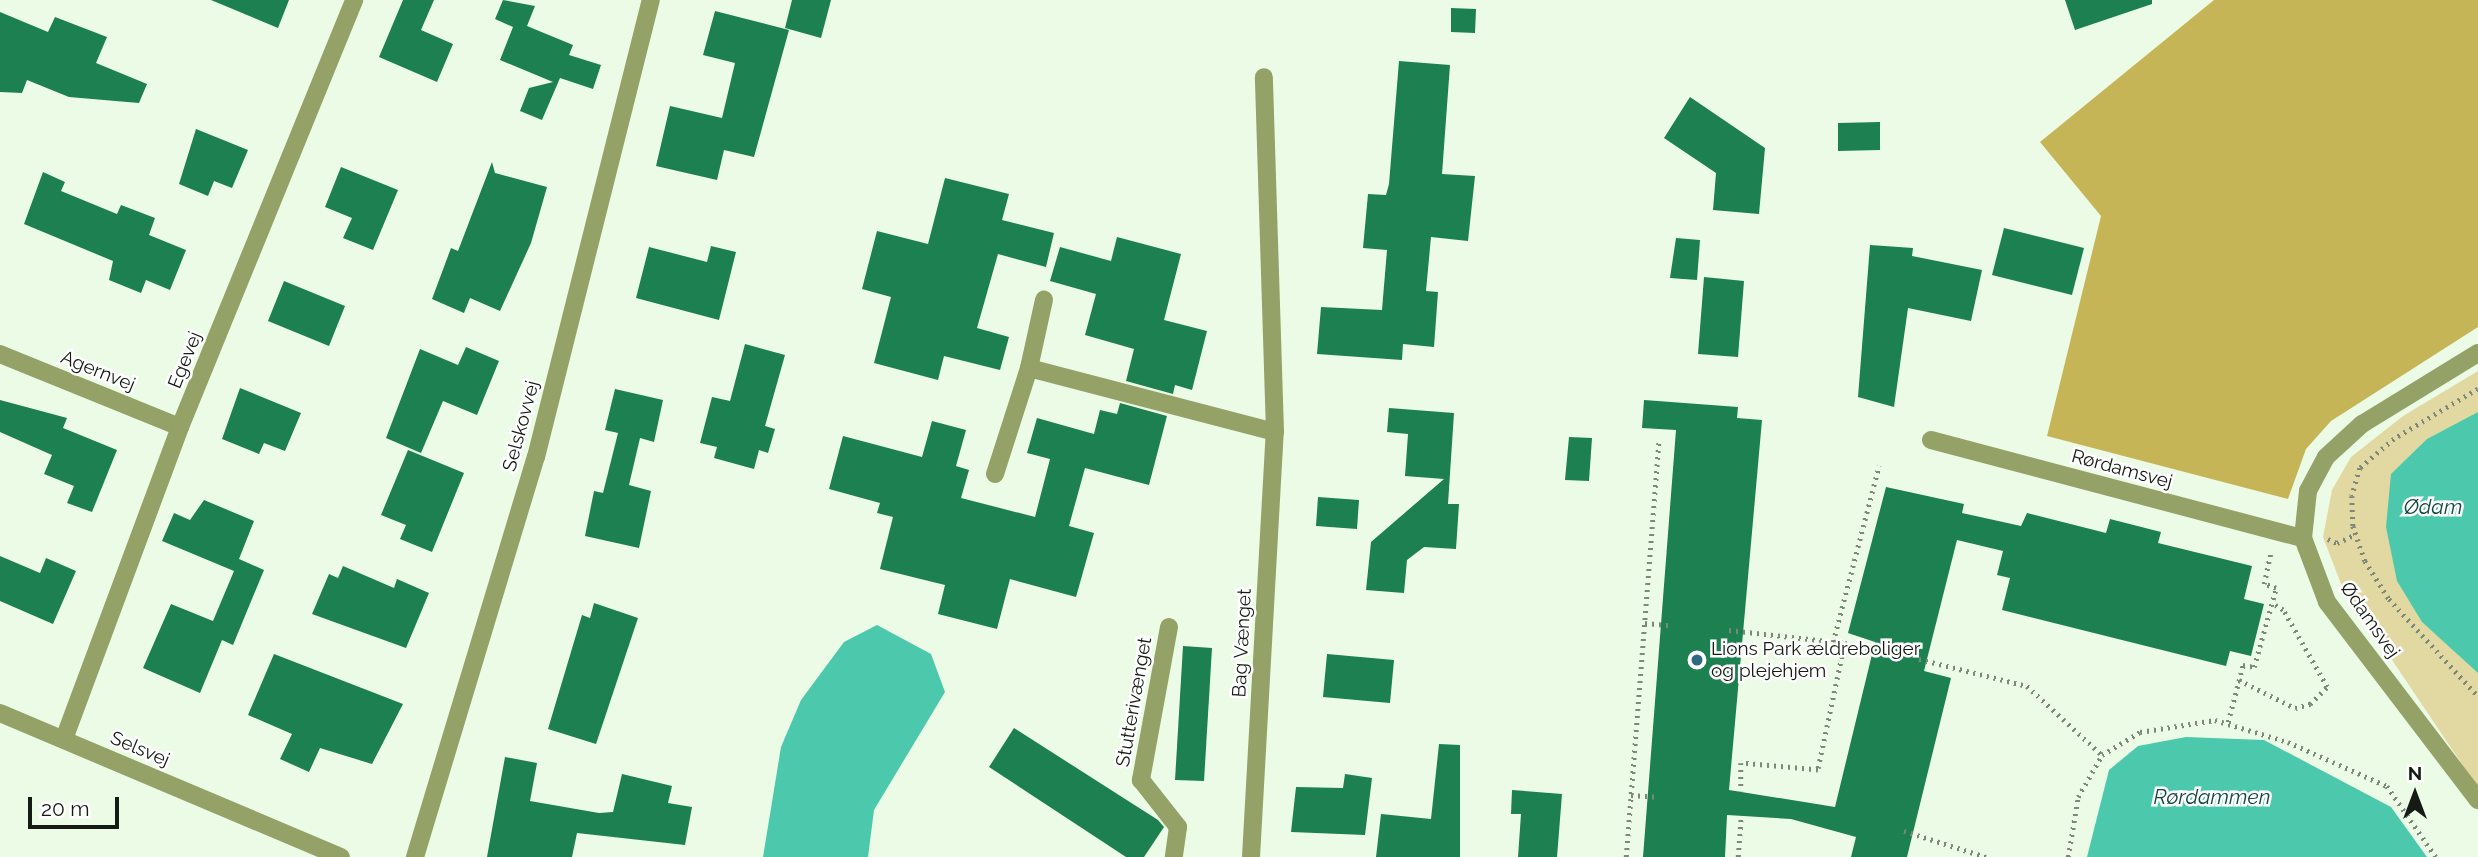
<!DOCTYPE html>
<html>
<head>
<meta charset="utf-8">
<style>
	body { margin:0 }
	#map { position:relative; width:2478px; height:857px; overflow:hidden; background:#ecfbe6; font-family:Raleway,sans-serif }
	div>[style] { position:absolute }
	[style*='--x'] { left:calc(var(--x)*1px); top:calc(var(--y)*1px); width:calc(var(--w)*1px); rotate:calc(var(--a)*1deg) }
	.green>* { inset:0; background:#e1d9a1 }
	.forest>* { inset:0; background:#c5b556 }
	.water>* { inset:0; background:#4cc9ac }
	.building>* { inset:0; background:#1c8050 }
	.path>* { height:4.5px; margin-top:-2.25px; transform-origin:0; background:repeating-linear-gradient(90deg,#7d887a 0 2px,transparent 0 7px) }
	.minor>* { height:18px; margin:-9px; padding:0 9px; transform-origin:9px; border-radius:9px; background:#94a167 }
	.tertiary>* { height:18px; margin:-9px; padding:0 9px; transform-origin:9px; border-radius:9px; background:#94a167 }
	.dots>* { width:19px; height:19px; translate:-50% -50%; box-sizing:border-box; border:4px solid #fff; border-radius:50% }
	span { translate:-50% -50%; white-space:nowrap; text-align:center; line-height:1.15; -webkit-text-stroke:5px #fff; paint-order:stroke }
	.street-label { font-size:19px; color:#151b14 }
	.poi-label { font-size:19px; color:#151b14 }
	.left { translate:0 -50%; text-align:left }
	.water-label { font-size:21px; color:#12483d; font-style:italic }
	.north { position:absolute; left:2380px; top:759px; width:70px; height:70px; -webkit-text-stroke:5px #fff; paint-order:stroke; rotate:0deg; font-size:19px; font-weight:700; line-height:28px; text-align:center; color:#151b14 }
	.north::after { content:''; display:block; margin:auto; width:24px; height:32px; background:#151b14; clip-path:polygon(50% 0,100% 100%,50% 72%,0 100%) }
	.scale { position:absolute; left:28px; top:797px; width:91px; height:32px; box-sizing:border-box; border:4px solid #151b14; border-top:0; padding-left:9px; font-size:21px; line-height:24px; white-space:nowrap; color:#151b14; -webkit-text-stroke:5px #fff; paint-order:stroke }
</style>
</head>
<body>
<div id="map">
	<div class="green">
		<i style="clip-path:polygon(2478px 371px,2478px 788px,2341px 584px,2323px 537px,2332px 490px,2351px 457px,2403px 416px)"></i>
	</div>
	<div class="forest">
		<i style="clip-path:polygon(2214px 0,2478px 0,2478px 327px,2331px 421px,2306px 449px,2288px 499px,2047px 436px,2101px 216px,2040px 142px)"></i>
	</div>
	<div class="water">
		<i style="clip-path:polygon(2478px 412px,2478px 673px,2422px 622px,2397px 581px,2386px 527px,2391px 474px,2427px 439px)"></i>
		<i style="clip-path:polygon(877px 625px,931px 654px,945px 692px,874px 810px,868px 857px,763px 857px,781px 747px,801px 700px,844px 642px)"></i>
		<i style="clip-path:polygon(2186px 737px,2264px 740px,2391px 807px,2427px 857px,2087px 857px,2109px 770px,2138px 746px)"></i>
	</div>
	<div class="building">
		<i style="clip-path:polygon(211px 0,289px 0,278px 28px)"></i>
		<i style="clip-path:polygon(403px 0,434px 0,421px 30px,453px 44px,437px 82px,379px 57px)"></i>
		<i style="clip-path:polygon(503px 0,535px 6px,527px 26px,573px 45px,569px 55px,601px 65px,593px 89px,560px 78px,542px 120px,520px 111px,529px 88px,553px 82px,500px 60px,513px 27px,495px 19px)"></i>
		<i style="clip-path:polygon(792px 0,831px 0,821px 38px,785px 28px)"></i>
		<i style="clip-path:polygon(2065px 0,2152px 0,2152px 4px,2075px 30px)"></i>
		<i style="clip-path:polygon(1451px 8px,1476px 9px,1475px 33px,1451px 32px)"></i>
		<i style="clip-path:polygon(715px 11px,789px 30px,754px 157px,724px 150px,717px 180px,656px 166px,670px 106px,722px 118px,735px 63px,703px 55px)"></i>
		<i style="clip-path:polygon(0 12px,48px 32px,55px 17px,107px 37px,96px 63px,147px 84px,139px 103px,69px 97px,27px 80px,22px 93px,0 92px)"></i>
		<i style="clip-path:polygon(1399px 61px,1450px 65px,1442px 174px,1475px 176px,1468px 241px,1431px 237px,1426px 291px,1438px 292px,1434px 347px,1403px 344px,1402px 360px,1317px 354px,1321px 307px,1382px 310px,1387px 250px,1363px 248px,1368px 194px,1386px 195px,1389px 184px)"></i>
		<i style="clip-path:polygon(1690px 97px,1765px 148px,1759px 214px,1713px 210px,1716px 173px,1664px 138px)"></i>
		<i style="clip-path:polygon(1880px 122px,1880px 150px,1838px 151px,1838px 123px)"></i>
		<i style="clip-path:polygon(196px 129px,248px 150px,232px 188px,214px 181px,208px 196px,179px 184px)"></i>
		<i style="clip-path:polygon(492px 162px,495px 173px,547px 187px,531px 243px,500px 311px,470px 298px,464px 313px,432px 299px,451px 248px,458px 251px)"></i>
		<i style="clip-path:polygon(341px 167px,398px 190px,373px 250px,343px 238px,352px 218px,325px 207px)"></i>
		<i style="clip-path:polygon(43px 172px,65px 182px,61px 191px,117px 214px,121px 205px,155px 218px,149px 235px,186px 250px,170px 290px,146px 280px,141px 293px,109px 280px,113px 261px,24px 224px)"></i>
		<i style="clip-path:polygon(945px 178px,1009px 194px,1002px 220px,1054px 233px,1046px 267px,998px 254px,977px 328px,1009px 337px,1000px 370px,944px 356px,938px 380px,874px 363px,891px 297px,862px 289px,877px 231px,928px 244px)"></i>
		<i style="clip-path:polygon(2004px 228px,2084px 248px,2072px 295px,1992px 275px)"></i>
		<i style="clip-path:polygon(1117px 237px,1181px 254px,1164px 320px,1207px 331px,1192px 390px,1175px 385px,1173px 394px,1126px 381px,1134px 349px,1085px 335px,1096px 294px,1050px 281px,1060px 247px,1111px 261px)"></i>
		<i style="clip-path:polygon(1676px 238px,1700px 240px,1697px 280px,1670px 278px)"></i>
		<i style="clip-path:polygon(1870px 245px,1913px 248px,1912px 256px,1982px 270px,1971px 321px,1908px 308px,1894px 407px,1858px 397px)"></i>
		<i style="clip-path:polygon(711px 246px,736px 252px,719px 320px,636px 298px,649px 247px,707px 262px)"></i>
		<i style="clip-path:polygon(1704px 277px,1744px 281px,1738px 357px,1698px 354px)"></i>
		<i style="clip-path:polygon(284px 281px,345px 306px,329px 346px,268px 321px)"></i>
		<i style="clip-path:polygon(745px 344px,785px 355px,765px 426px,775px 429px,768px 453px,759px 450px,754px 469px,714px 458px,717px 447px,700px 443px,712px 397px,730px 401px)"></i>
		<i style="clip-path:polygon(466px 347px,499px 361px,477px 415px,443px 401px,421px 453px,386px 438px,420px 349px,458px 365px)"></i>
		<i style="clip-path:polygon(240px 388px,301px 413px,285px 451px,264px 443px,259px 454px,222px 439px)"></i>
		<i style="clip-path:polygon(615px 389px,663px 400px,654px 442px,640px 438px,629px 485px,651px 491px,639px 548px,585px 536px,594px 491px,603px 493px,618px 433px,605px 430px)"></i>
		<i style="clip-path:polygon(0 400px,67px 418px,63px 428px,117px 450px,92px 512px,67px 503px,74px 486px,44px 474px,52px 455px,0 432px)"></i>
		<i style="clip-path:polygon(1644px 400px,1738px 407px,1737px 418px,1762px 420px,1729px 790px,1835px 807px,1875px 642px,1848px 633px,1886px 487px,1964px 504px,1962px 513px,2021px 526px,2027px 513px,2106px 533px,2110px 519px,2161px 532px,2158px 543px,2252px 566px,2244px 599px,2264px 604px,2251px 656px,2230px 651px,2226px 666px,2002px 610px,2010px 578px,1997px 575px,2003px 551px,1957px 540px,1924px 671px,1951px 678px,1907px 857px,1851px 857px,1856px 837px,1791px 819px,1727px 815px,1725px 857px,1643px 857px,1676px 430px,1642px 428px)"></i>
		<i style="clip-path:polygon(1120px 403px,1167px 416px,1149px 485px,1085px 468px,1069px 526px,1094px 533px,1076px 597px,1010px 579px,997px 629px,938px 614px,945px 585px,880px 569px,893px 517px,877px 513px,880px 503px,829px 489px,843px 436px,922px 457px,932px 421px,966px 430px,956px 466px,969px 470px,961px 498px,1035px 517px,1050px 459px,1027px 453px,1037px 418px,1094px 434px,1100px 410px,1117px 414px)"></i>
		<i style="clip-path:polygon(1389px 408px,1454px 413px,1448px 504px,1459px 504px,1456px 549px,1424px 547px,1407px 560px,1404px 593px,1366px 590px,1371px 542px,1444px 479px,1405px 476px,1408px 434px,1387px 432px)"></i>
		<i style="clip-path:polygon(1569px 437px,1592px 438px,1589px 481px,1565px 480px)"></i>
		<i style="clip-path:polygon(408px 450px,464px 473px,432px 552px,400px 539px,406px 525px,381px 515px)"></i>
		<i style="clip-path:polygon(1318px 497px,1359px 500px,1357px 529px,1316px 526px)"></i>
		<i style="clip-path:polygon(204px 500px,254px 521px,239px 559px,264px 570px,233px 645px,222px 640px,200px 693px,143px 668px,171px 604px,213px 621px,234px 571px,162px 541px,174px 513px,190px 520px)"></i>
		<i style="clip-path:polygon(0 556px,40px 573px,46px 558px,76px 571px,53px 624px,0 601px)"></i>
		<i style="clip-path:polygon(343px 566px,394px 588px,397px 579px,429px 593px,406px 648px,312px 614px,329px 574px,338px 578px)"></i>
		<i style="clip-path:polygon(594px 603px,638px 618px,596px 744px,548px 729px,582px 615px,590px 618px)"></i>
		<i style="clip-path:polygon(1183px 646px,1212px 648px,1204px 781px,1175px 780px)"></i>
		<i style="clip-path:polygon(274px 654px,403px 704px,372px 764px,320px 748px,309px 772px,280px 759px,292px 734px,248px 715px)"></i>
		<i style="clip-path:polygon(1327px 654px,1394px 660px,1390px 703px,1323px 697px)"></i>
		<i style="clip-path:polygon(1014px 728px,1158px 820px,1164px 827px,1144px 857px,1126px 857px,989px 767px)"></i>
		<i style="clip-path:polygon(1439px 744px,1460px 745px,1460px 857px,1376px 857px,1381px 814px,1431px 819px)"></i>
		<i style="clip-path:polygon(505px 757px,537px 763px,530px 801px,599px 813px,613px 812px,622px 774px,672px 786px,668px 803px,692px 807px,685px 845px,577px 833px,572px 857px,487px 857px)"></i>
		<i style="clip-path:polygon(1345px 774px,1372px 778px,1365px 835px,1291px 832px,1296px 787px,1343px 788px)"></i>
		<i style="clip-path:polygon(1512px 790px,1562px 794px,1557px 857px,1518px 857px,1521px 814px,1511px 814px)"></i>
	</div>
	<div class="path">
		<i style="--x:2478;--y:389;--w:98;--a:149.2"></i>
		<i style="--x:2394;--y:439;--w:45;--a:139.5"></i>
		<i style="--x:2360;--y:468;--w:29;--a:106"></i>
		<i style="--x:2352;--y:496;--w:30;--a:88"></i>
		<i style="--x:2353;--y:526;--w:37;--a:71"></i>
		<i style="--x:2365;--y:561;--w:45;--a:57.7"></i>
		<i style="--x:2389;--y:599;--w:132;--a:47.5"></i>
		<i style="--x:2328;--y:539;--w:10;--a:24"></i>
		<i style="--x:2337;--y:543;--w:21;--a:-25"></i>
		<i style="--x:1645;--y:623;--w:25;--a:5"></i>
		<i style="--x:1729;--y:630;--w:117;--a:6.4"></i>
		<i style="--x:1845;--y:643;--w:130;--a:102"></i>
		<i style="--x:1818;--y:770;--w:77;--a:-174.8"></i>
		<i style="--x:1741;--y:763;--w:28;--a:90"></i>
		<i style="--x:1833;--y:642;--w:182;--a:-75.4"></i>
		<i style="--x:1845;--y:643;--w:34;--a:14"></i>
		<i style="--x:1919;--y:659;--w:111;--a:14"></i>
		<i style="--x:2027;--y:686;--w:102;--a:42.6"></i>
		<i style="--x:2239;--y:680;--w:63;--a:26.6"></i>
		<i style="--x:2295;--y:708;--w:16;--a:-15"></i>
		<i style="--x:2310;--y:704;--w:24;--a:-45"></i>
		<i style="--x:2327;--y:687;--w:89;--a:-119.7"></i>
		<i style="--x:2283;--y:610;--w:13;--a:-148"></i>
		<i style="--x:2228;--y:722;--w:59;--a:-75.3"></i>
		<i style="--x:2243;--y:665;--w:11;--a:10"></i>
		<i style="--x:2254;--y:667;--w:82;--a:-74.4"></i>
		<i style="--x:2276;--y:588;--w:13;--a:-162"></i>
		<i style="--x:2264;--y:584;--w:33;--a:-78"></i>
		<i style="--x:1631;--y:795;--w:26;--a:4"></i>
		<i style="--x:1904;--y:831;--w:86;--a:17.6"></i>
		<i style="--x:1626;--y:857;--w:418;--a:-85.5"></i>
		<i style="--x:1738;--y:857;--w:41;--a:-85.8"></i>
		<i style="--x:2068;--y:857;--w:61;--a:-80.5"></i>
		<i style="--x:2078;--y:797;--w:48;--a:-60.3"></i>
		<i style="--x:2102;--y:755;--w:44;--a:-31.2"></i>
		<i style="--x:2140;--y:732;--w:76;--a:-9.1"></i>
		<i style="--x:2215;--y:720;--w:76;--a:16.8"></i>
		<i style="--x:2288;--y:742;--w:108;--a:24"></i>
		<i style="--x:2387;--y:786;--w:86;--a:55.4"></i>
	</div>
	<div class="minor">
		<i style="--x:2478;--y:353;--w:136;--a:148.5"></i>
		<i style="--x:2362;--y:424;--w:49;--a:137.5"></i>
		<i style="--x:2326;--y:457;--w:38;--a:118"></i>
		<i style="--x:2308;--y:491;--w:47;--a:96.1"></i>
		<i style="--x:2303;--y:538;--w:68;--a:69.4"></i>
		<i style="--x:2327;--y:602;--w:249;--a:52.7"></i>
		<i style="--x:0;--y:354;--w:194;--a:22.1"></i>
		<i style="--x:1029;--y:368;--w:70;--a:-77.6"></i>
		<i style="--x:1931;--y:440;--w:385;--a:14.8"></i>
		<i style="--x:995;--y:474;--w:111;--a:-72.2"></i>
		<i style="--x:1029;--y:368;--w:254;--a:14.6"></i>
		<i style="--x:1169;--y:627;--w:156;--a:100.4"></i>
		<i style="--x:1141;--y:780;--w:60;--a:51.8"></i>
		<i style="--x:1178;--y:827;--w:30;--a:98"></i>
		<i style="--x:0;--y:713;--w:370;--a:22.9"></i>
		<i style="--x:64;--y:739;--w:333;--a:-69.6"></i>
		<i style="--x:180;--y:427;--w:461;--a:-67.8"></i>
		<i style="--x:1251;--y:857;--w:426;--a:-86.8"></i>
		<i style="--x:1275;--y:432;--w:355;--a:-91.8"></i>
	</div>
	<div class="tertiary">
		<i style="--x:415;--y:857;--w:418;--a:-73.2"></i>
		<i style="--x:536;--y:457;--w:471;--a:-75.9"></i>
	</div>
	<div class="dots">
		<i style="left:1697px;top:660px;background:#306882"></i>
	</div>
	<div class="street-label">
		<span style="left:185px;top:360px;rotate:-68deg">Egevej</span>
		<span style="left:98px;top:371px;rotate:22deg">Agernvej</span>
		<span style="left:521px;top:426px;rotate:-75deg">Selskovvej</span>
		<span style="left:2122px;top:469px;rotate:15deg">Rørdamsvej</span>
		<span style="left:2370px;top:620px;rotate:55deg">Ødamsvej</span>
		<span style="left:1242px;top:643px;rotate:-87deg">Bag Vænget</span>
		<span style="left:1134px;top:702px;rotate:-80deg">Stutterivænget</span>
		<span style="left:140px;top:749px;rotate:23deg">Selsvej</span>
	</div>
	<div class="poi-label">
		<span class="left" style="left:1711px;top:660px">Lions Park ældreboliger<br>og plejehjem</span>
	</div>
	<div class="water-label">
		<span style="left:2433px;top:507px">Ødam</span>
		<span style="left:2212px;top:797px">Rørdammen</span>
	</div>
	<div class="north">N</div>
	<div class="scale">20 m</div>
</div>
</body>
</html>
